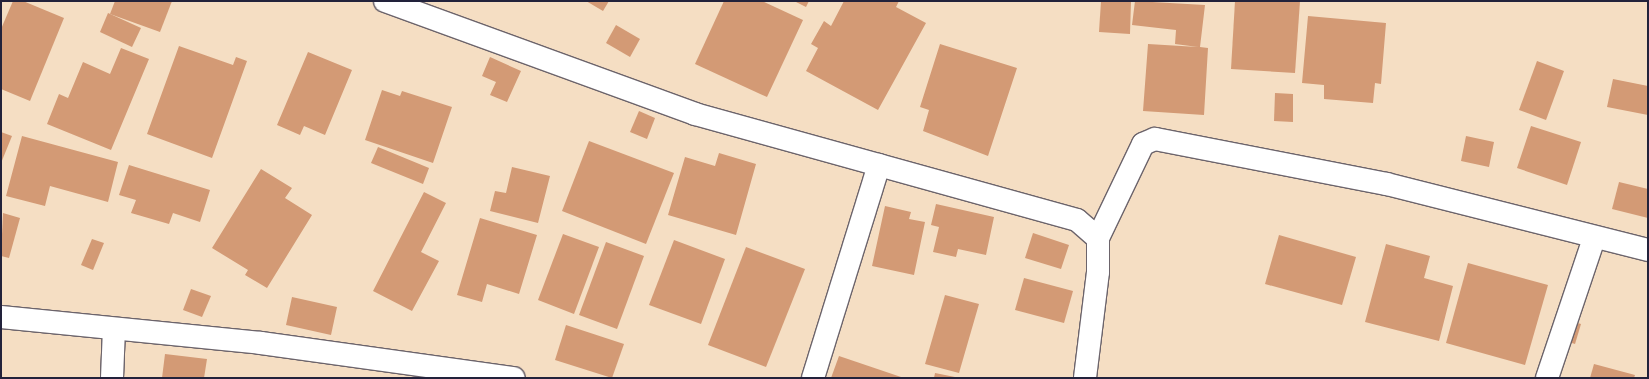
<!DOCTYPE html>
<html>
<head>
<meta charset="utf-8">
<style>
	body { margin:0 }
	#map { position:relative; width:1649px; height:379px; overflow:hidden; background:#f5dec3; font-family:Itim,sans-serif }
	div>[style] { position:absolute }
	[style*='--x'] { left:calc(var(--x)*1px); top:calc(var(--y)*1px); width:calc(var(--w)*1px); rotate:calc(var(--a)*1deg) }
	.building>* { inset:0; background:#d39a75 }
	.roads { filter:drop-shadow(1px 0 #6c646b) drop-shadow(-1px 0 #6c646b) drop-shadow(0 1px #6c646b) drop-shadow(0 -1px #6c646b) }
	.minor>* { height:22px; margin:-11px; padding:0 11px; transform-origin:11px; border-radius:11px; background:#fff }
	span { translate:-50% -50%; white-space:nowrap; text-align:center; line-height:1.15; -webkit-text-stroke:4px #fdfcf7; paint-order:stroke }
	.frame { position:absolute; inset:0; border:2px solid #22223b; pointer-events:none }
</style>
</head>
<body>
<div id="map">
	<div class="building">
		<i style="clip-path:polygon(13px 1px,23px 1px,64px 18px,30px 101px,1px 89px,1px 29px)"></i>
		<i style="clip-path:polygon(115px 1px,172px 1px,160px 32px,110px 14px)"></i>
		<i style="clip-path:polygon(586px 1px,609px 1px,603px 11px)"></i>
		<i style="clip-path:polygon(724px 1px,762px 1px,803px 20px,767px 97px,695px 64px)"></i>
		<i style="clip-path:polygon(794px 1px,809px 1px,806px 7px)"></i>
		<i style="clip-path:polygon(844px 1px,899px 1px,896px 7px,926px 23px,878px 110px,806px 71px,818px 48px,811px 44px,824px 21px,831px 26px)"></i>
		<i style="clip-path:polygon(1101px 1px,1131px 1px,1130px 34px,1099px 32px)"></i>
		<i style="clip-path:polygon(1135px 1px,1205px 5px,1200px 47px,1208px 48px,1204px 115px,1143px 111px,1148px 44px,1198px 47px,1175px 44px,1176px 30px,1132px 25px)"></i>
		<i style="clip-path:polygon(1235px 1px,1300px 1px,1295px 73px,1231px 69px)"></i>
		<i style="clip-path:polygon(108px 13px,141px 28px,132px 47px,100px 32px)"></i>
		<i style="clip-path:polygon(1308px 16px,1386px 23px,1381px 84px,1375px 83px,1373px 103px,1324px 99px,1324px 85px,1302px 83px)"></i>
		<i style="clip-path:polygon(616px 25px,640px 39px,630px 57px,606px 43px)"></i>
		<i style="clip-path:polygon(940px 44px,1017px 68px,988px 156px,923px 131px,929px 110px,920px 107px)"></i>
		<i style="clip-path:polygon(179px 46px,233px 65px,236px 57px,247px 61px,212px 158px,147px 134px)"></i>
		<i style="clip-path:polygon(121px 48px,149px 59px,111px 150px,47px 124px,59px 94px,68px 98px,83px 62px,110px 74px)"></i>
		<i style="clip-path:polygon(308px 52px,352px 70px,325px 135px,304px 126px,300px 135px,277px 125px)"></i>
		<i style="clip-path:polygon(490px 57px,521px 71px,507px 102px,490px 95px,496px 82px,482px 76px)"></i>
		<i style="clip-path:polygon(1537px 61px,1564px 71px,1546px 120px,1519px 110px)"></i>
		<i style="clip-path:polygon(1613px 79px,1648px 86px,1648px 115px,1607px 107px)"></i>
		<i style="clip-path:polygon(382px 90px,400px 96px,402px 91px,452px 107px,433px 163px,365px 140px)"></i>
		<i style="clip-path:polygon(1275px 93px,1293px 94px,1293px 122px,1274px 121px)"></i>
		<i style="clip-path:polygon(639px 111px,655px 118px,647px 139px,630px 132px)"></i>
		<i style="clip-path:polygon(1531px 126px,1581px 142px,1567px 185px,1517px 168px)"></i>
		<i style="clip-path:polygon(1px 132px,12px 136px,1px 163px)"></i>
		<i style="clip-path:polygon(22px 136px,118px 162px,108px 202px,50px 186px,45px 206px,6px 196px)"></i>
		<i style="clip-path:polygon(1466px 136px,1494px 142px,1489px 167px,1461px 161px)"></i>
		<i style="clip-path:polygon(589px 141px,674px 173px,646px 244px,562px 211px)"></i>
		<i style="clip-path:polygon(378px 147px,429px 168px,423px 184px,371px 163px)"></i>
		<i style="clip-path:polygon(719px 153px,756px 164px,736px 235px,668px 215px,685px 157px,715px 166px)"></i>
		<i style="clip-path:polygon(129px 165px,210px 190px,200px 222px,173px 213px,169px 224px,131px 213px,136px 200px,119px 195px)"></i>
		<i style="clip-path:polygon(512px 167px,550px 176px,538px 223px,490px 211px,495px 191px,506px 193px)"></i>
		<i style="clip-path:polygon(261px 169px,292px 188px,285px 198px,312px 215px,267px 288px,245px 275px,248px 270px,212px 248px)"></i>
		<i style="clip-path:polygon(1619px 182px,1648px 189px,1648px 218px,1612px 209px)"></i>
		<i style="clip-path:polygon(424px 192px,446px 203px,421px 252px,439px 261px,412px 311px,373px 291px)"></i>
		<i style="clip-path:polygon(936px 204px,994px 217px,986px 255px,958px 249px,956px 257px,933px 252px,939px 227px,931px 225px)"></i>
		<i style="clip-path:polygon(885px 206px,911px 212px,909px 219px,925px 222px,914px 275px,872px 266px)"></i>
		<i style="clip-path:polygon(3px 213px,20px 218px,9px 258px,1px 256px)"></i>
		<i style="clip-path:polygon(480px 218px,537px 235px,519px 294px,487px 284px,482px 302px,457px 295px)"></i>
		<i style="clip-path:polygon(1033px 233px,1069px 245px,1061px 269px,1025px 258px)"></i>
		<i style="clip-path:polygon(563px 234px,599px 247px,574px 314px,538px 300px)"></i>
		<i style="clip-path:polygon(1279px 235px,1356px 257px,1342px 305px,1265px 284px)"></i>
		<i style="clip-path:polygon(92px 239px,104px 243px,93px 270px,81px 265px)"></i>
		<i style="clip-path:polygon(674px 240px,725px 259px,701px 324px,649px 305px)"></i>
		<i style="clip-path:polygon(606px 242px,644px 256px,617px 329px,579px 315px)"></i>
		<i style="clip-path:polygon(1386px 244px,1430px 256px,1424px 278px,1453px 286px,1439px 341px,1365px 322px)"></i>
		<i style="clip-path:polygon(746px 247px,805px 269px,766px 367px,708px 345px)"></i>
		<i style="clip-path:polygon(1468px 263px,1548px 285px,1525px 365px,1446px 343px)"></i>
		<i style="clip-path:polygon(1024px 278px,1073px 291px,1064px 323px,1015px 310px)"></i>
		<i style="clip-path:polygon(191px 289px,211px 296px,202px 317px,183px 310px)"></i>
		<i style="clip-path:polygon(945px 295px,979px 304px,959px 373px,925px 364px)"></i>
		<i style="clip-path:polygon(292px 297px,337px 307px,331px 335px,286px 325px)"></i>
		<i style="clip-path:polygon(1567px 320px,1581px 324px,1575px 344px,1560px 339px)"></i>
		<i style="clip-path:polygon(566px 325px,624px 344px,612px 378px,555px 360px)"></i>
		<i style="clip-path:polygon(165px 354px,207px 359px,204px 378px,162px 378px)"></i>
		<i style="clip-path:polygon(839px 356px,904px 378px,831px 378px)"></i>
		<i style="clip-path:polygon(1594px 364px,1635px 375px,1634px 378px,1590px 378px)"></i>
		<i style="clip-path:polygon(935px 373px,955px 377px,955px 378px,934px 378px)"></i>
	</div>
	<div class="roads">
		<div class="minor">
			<i style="--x:385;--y:1;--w:330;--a:20"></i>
			<i style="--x:695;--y:114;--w:396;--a:15.5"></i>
			<i style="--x:1077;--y:220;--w:28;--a:41"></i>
			<i style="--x:1098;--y:238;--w:34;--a:90"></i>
			<i style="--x:1098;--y:272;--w:107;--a:97"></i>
			<i style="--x:1098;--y:238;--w:104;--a:-64.4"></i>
			<i style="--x:1143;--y:144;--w:13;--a:-23"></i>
			<i style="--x:1155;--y:139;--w:236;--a:11"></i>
			<i style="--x:1387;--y:184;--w:269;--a:14.2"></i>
			<i style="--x:1;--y:317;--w:261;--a:5.7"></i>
			<i style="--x:261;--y:343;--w:255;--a:7.9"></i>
			<i style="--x:112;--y:378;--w:49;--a:-87.7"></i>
			<i style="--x:813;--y:378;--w:223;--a:-72.8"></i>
			<i style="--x:1547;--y:378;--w:148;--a:-71.4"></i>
		</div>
	</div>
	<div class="frame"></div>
</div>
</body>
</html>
